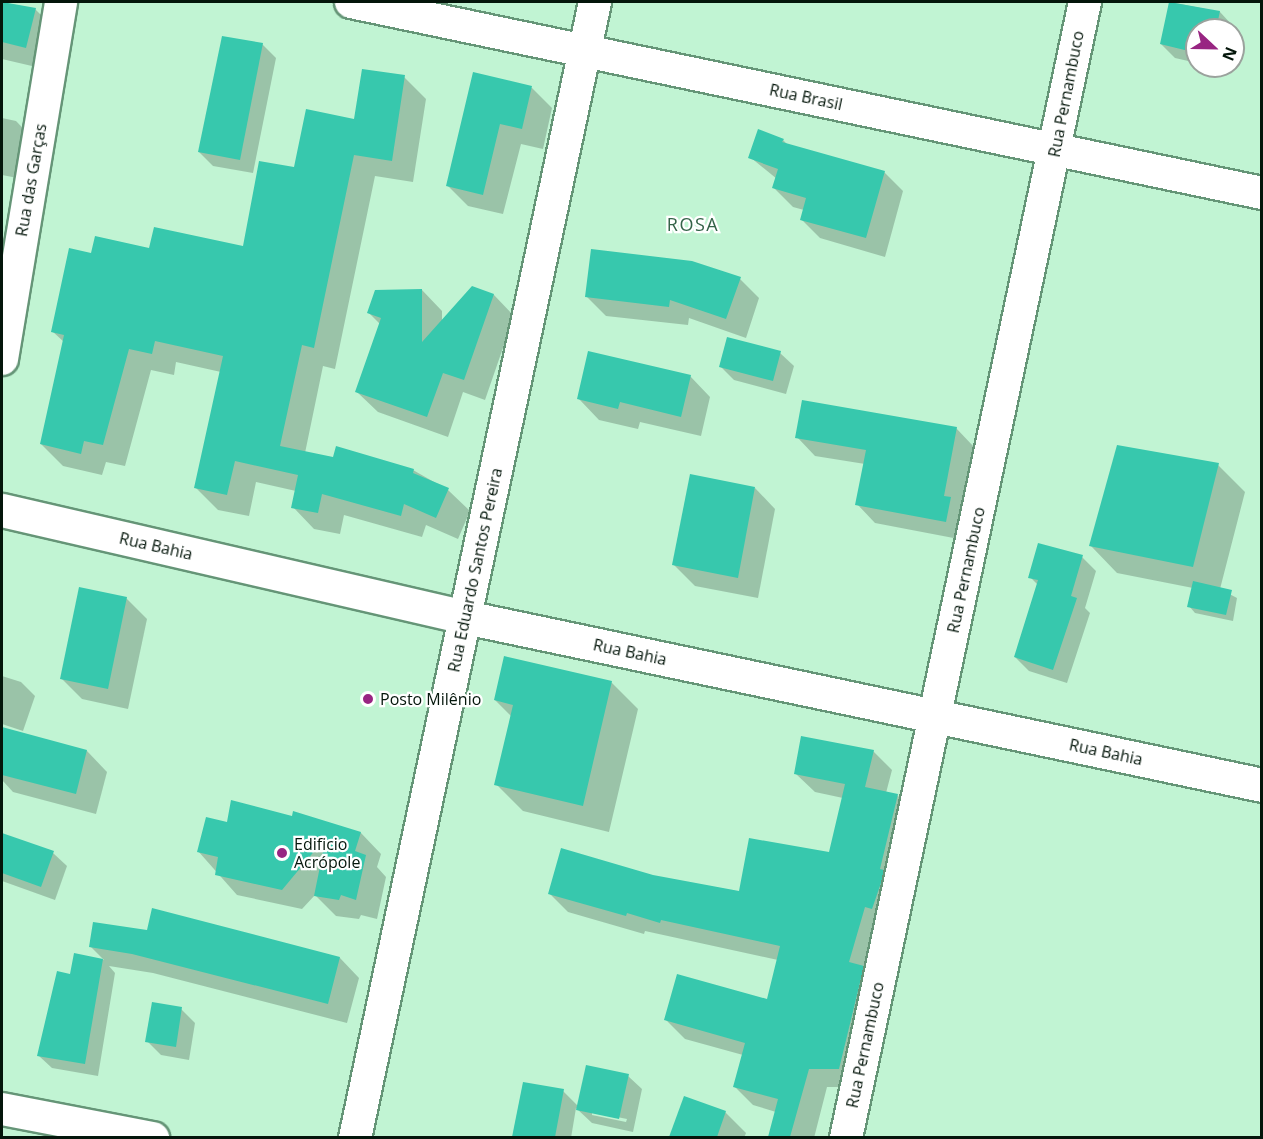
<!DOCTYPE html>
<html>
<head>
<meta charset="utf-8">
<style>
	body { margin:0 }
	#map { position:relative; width:1263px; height:1139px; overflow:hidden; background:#c1f4d3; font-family:"Open Sans",sans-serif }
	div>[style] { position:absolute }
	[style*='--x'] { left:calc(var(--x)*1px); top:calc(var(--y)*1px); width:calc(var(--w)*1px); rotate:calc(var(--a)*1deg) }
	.shadow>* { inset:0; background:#0003 }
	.building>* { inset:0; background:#37c8ad }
	.roads { filter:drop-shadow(2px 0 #659577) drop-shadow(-2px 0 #659577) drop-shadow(0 2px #659577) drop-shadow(0 -2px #659577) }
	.minor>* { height:32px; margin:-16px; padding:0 16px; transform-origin:16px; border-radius:16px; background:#fff }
	.major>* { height:33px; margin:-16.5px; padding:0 16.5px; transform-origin:16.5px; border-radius:16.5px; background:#fff }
	.dots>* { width:16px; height:16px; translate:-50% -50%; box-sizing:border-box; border:3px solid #fff; border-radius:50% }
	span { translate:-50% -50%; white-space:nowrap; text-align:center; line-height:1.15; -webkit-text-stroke:4.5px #fff; paint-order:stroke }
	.street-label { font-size:16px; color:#04160b }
	.poi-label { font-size:16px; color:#04160b }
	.left { translate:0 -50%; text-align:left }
	.neighbourhood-label { font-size:18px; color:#346348; letter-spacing:1.5px }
	.frame { position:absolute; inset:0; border:3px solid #04160b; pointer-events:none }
	.north { position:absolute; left:1185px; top:18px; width:60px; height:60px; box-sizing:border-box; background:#fff; border:2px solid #9ba29d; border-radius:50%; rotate:112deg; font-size:16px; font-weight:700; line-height:24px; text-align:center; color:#04160b }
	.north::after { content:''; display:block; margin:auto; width:21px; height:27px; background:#982582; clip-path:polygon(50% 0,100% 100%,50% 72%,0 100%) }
</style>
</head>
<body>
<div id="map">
	<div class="shadow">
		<i style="clip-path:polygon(2px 2px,35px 9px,59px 33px,49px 70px,2px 59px)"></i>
		<i style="clip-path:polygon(1171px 2px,1220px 12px,1233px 26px,1233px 30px,1197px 30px,1197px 63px,1175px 58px,1161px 44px)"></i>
		<i style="clip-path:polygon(262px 44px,276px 58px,253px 173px,213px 166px,199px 152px)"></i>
		<i style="clip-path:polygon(1211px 66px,1224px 66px,1223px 69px)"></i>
		<i style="clip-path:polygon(474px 74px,532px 88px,552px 108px,543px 149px,521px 144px,503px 214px,468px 206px,448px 186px)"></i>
		<i style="clip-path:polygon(404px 77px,426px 99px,413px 182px,375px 176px,335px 369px,323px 366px,305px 453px,413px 470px,448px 490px,470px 511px,458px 539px,426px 525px,422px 537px,344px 515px,340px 534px,314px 529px,293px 507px,296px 491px,256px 482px,249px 516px,218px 510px,196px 488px,221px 372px,176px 362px,174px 375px,151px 370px,125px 466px,106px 462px,102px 475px,63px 466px,41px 444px,64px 342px,52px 331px,92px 255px,244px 248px,295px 169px)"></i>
		<i style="clip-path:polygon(2px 118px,16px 121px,40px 146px,33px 181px,2px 175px)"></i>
		<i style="clip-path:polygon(783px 140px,788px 145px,884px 172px,903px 191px,885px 257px,820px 238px,801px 219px,804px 210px,793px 207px,774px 188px,777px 179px,750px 157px)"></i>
		<i style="clip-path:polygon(740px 279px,759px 298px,746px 338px,689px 318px,688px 325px,606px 316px,586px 296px)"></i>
		<i style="clip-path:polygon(472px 288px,494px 295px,514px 316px,485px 400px,463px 392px,448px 437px,378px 412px,357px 392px,381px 325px,369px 313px,422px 290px,442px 311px,442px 322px)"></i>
		<i style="clip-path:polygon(780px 353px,794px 366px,786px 394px,734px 380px,720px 366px)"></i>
		<i style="clip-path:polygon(690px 376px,710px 397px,701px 436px,640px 422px,638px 429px,599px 420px,579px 399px)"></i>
		<i style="clip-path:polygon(956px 428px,974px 447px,963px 511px,964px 540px,875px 523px,857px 504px,865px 464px,815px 456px,797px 437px)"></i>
		<i style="clip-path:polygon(1218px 465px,1245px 492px,1220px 589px,1237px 598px,1233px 621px,1195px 613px,1189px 606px,1193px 588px,1117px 573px,1091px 546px)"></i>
		<i style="clip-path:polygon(755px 488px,775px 509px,758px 598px,695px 586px,674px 565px)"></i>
		<i style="clip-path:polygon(1082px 557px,1096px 571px,1085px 608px,1090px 613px,1067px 683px,1029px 671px,1015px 657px,1038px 585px,1030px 577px)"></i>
		<i style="clip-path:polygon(126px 598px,147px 619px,128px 709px,82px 699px,62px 679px)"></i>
		<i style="clip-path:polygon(2px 676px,21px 682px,35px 696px,23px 731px,2px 724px)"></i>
		<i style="clip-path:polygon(611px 682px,638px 709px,609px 832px,523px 811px,496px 784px,512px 717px,495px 700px)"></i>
		<i style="clip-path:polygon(4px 729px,87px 751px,107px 772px,96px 814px,13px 792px,2px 780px)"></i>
		<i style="clip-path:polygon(873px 751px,892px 770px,886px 793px,897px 795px,916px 814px,857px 1087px,827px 1087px,814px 1138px,771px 1138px,776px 1112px,753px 1105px,735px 1087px,743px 1055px,685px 1039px,666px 1020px,768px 1001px,778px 960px,645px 931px,644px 934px,568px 912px,549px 893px,653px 876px,741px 892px,830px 853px,843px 798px,815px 792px,796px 774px)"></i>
		<i style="clip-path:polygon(228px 824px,361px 833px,381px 854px,377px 867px,386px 877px,377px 919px,361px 915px,359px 919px,336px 916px,315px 895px,302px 909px,237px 895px,198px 851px)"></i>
		<i style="clip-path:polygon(2px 834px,53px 853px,67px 866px,55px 900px,2px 881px)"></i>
		<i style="clip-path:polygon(91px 947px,340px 958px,359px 978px,347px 1023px,153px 973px,109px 966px,115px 973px,98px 1076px,52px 1068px,39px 1056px,71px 975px,75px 955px,104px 960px)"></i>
		<i style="clip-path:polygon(181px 1009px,195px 1023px,189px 1060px,161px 1055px,147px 1041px)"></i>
		<i style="clip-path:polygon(evenodd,628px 1076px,642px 1089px,633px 1132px,592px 1123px,576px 1108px,571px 1138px,513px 1138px,524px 1083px,563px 1091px,578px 1106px,628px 1076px,592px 1112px,627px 1119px,626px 1122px,592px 1115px,592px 1112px)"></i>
		<i style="clip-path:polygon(685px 1097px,725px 1112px,746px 1133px,744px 1138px,671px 1138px)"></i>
	</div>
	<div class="building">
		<i style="clip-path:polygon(2px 2px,36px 8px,26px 48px,2px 42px)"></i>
		<i style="clip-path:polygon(1169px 2px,1220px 11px,1216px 30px,1197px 30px,1197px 53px,1160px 44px)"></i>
		<i style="clip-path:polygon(222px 36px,263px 43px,240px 160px,198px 152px)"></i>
		<i style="clip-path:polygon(362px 69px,405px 75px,392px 161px,354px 155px,314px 348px,302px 345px,280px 446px,333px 457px,336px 446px,414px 469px,413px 473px,449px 488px,436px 518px,404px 504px,401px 516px,322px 494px,318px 513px,291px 508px,298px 475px,235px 461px,227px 495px,194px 488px,223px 356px,155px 341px,152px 354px,129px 349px,103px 445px,84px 441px,81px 454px,40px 444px,64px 335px,51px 332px,69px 248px,91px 253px,95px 236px,149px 248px,154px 227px,243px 246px,259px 161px,294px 167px,306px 109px,354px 119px)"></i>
		<i style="clip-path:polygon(473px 72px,532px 86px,522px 129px,500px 124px,483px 195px,446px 186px)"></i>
		<i style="clip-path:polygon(758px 129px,784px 139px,782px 142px,885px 171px,866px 238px,800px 220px,806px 198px,772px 188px,778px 169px,748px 158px)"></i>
		<i style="clip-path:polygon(591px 249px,692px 261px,741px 277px,726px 319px,670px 300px,669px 307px,585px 297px)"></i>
		<i style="clip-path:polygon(472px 286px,494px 294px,464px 380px,443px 373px,427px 417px,355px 392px,381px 318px,367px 313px,375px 290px,422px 289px,422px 342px)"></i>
		<i style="clip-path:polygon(727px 337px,781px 351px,773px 381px,719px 367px)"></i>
		<i style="clip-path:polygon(588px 351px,691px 375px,681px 417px,620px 402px,618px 409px,577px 399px)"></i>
		<i style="clip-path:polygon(802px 400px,957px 427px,944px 496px,951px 497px,946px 522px,855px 505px,866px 450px,795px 438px)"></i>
		<i style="clip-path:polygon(1117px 445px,1219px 463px,1193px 567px,1089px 546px)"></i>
		<i style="clip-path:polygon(690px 474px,755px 487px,738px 578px,672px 565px)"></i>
		<i style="clip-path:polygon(1038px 543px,1083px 555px,1071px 596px,1077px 598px,1053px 670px,1014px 657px,1038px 580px,1028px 578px)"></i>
		<i style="clip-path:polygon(1193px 581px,1232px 590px,1226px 615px,1187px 607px)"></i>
		<i style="clip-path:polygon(79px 587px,127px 597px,108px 689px,60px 679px)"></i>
		<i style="clip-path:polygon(504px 656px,612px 681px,583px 806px,494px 785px,513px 705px,494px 700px)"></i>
		<i style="clip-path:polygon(2px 727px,87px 750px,76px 794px,2px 775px)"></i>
		<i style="clip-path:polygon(801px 736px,874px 750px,865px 787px,898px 794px,880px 869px,884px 870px,882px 880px,872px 909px,865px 907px,849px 962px,864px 966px,839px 1069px,809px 1069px,790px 1137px,768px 1137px,778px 1099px,733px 1087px,745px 1043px,664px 1020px,677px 974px,767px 999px,780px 946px,661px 920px,660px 923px,627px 913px,626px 916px,548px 894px,561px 848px,653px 875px,739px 891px,749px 838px,829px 852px,845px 784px,794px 774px)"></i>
		<i style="clip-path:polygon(231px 800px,292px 816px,293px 811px,361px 832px,355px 851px,366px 855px,356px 900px,341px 895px,339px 900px,314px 896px,326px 837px,282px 890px,215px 875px,218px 857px,197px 852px,206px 817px,227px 822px)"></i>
		<i style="clip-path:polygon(2px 833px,54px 851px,41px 887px,2px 873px)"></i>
		<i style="clip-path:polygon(152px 908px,340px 957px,328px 1004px,132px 954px,89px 947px,93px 922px,147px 930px)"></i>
		<i style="clip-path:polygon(74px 953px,103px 959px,85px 1064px,37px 1056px,57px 971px,70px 974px)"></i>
		<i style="clip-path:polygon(152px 1002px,182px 1007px,176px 1047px,145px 1042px)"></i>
		<i style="clip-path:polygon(586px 1065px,629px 1074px,619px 1119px,576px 1110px)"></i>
		<i style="clip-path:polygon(523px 1082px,564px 1089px,555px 1137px,512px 1137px)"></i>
		<i style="clip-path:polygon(684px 1096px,726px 1111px,717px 1137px,669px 1137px)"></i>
	</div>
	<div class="roads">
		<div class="minor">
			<i style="--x:351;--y:2;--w:931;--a:11.84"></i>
			<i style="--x:2;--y:359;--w:362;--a:-80.6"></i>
			<i style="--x:2;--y:1109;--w:154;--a:10.9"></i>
			<i style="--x:355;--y:1138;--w:1161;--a:-78.07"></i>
			<i style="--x:846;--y:1138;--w:1161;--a:-78.12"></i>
		</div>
		<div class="major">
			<i style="--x:2;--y:510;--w:475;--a:13"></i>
			<i style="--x:465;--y:617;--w:815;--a:11.9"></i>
		</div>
	</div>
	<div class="dots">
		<i style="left:368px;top:699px;background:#982582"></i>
		<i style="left:282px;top:853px;background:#982582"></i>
	</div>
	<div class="street-label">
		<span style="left:1066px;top:94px;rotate:-79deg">Rua Pernambuco</span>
		<span style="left:806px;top:97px;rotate:12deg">Rua Brasil</span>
		<span style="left:31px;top:180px;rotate:-80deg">Rua das Garças</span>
		<span style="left:156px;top:546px;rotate:13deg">Rua Bahia</span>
		<span style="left:475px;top:570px;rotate:-78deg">Rua Eduardo Santos Pereira</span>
		<span style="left:966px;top:570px;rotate:-78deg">Rua Pernambuco</span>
		<span style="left:630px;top:652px;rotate:12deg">Rua Bahia</span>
		<span style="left:1106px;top:752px;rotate:12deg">Rua Bahia</span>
		<span style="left:865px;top:1045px;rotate:-78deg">Rua Pernambuco</span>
	</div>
	<div class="poi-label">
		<span class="left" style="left:380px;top:699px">Posto Milênio</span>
		<span class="left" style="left:294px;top:853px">Edificio<br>Acrópole</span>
	</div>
	<div class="neighbourhood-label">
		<span style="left:693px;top:224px">ROSA</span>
	</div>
	<div class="frame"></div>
	<div class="north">N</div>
</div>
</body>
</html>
